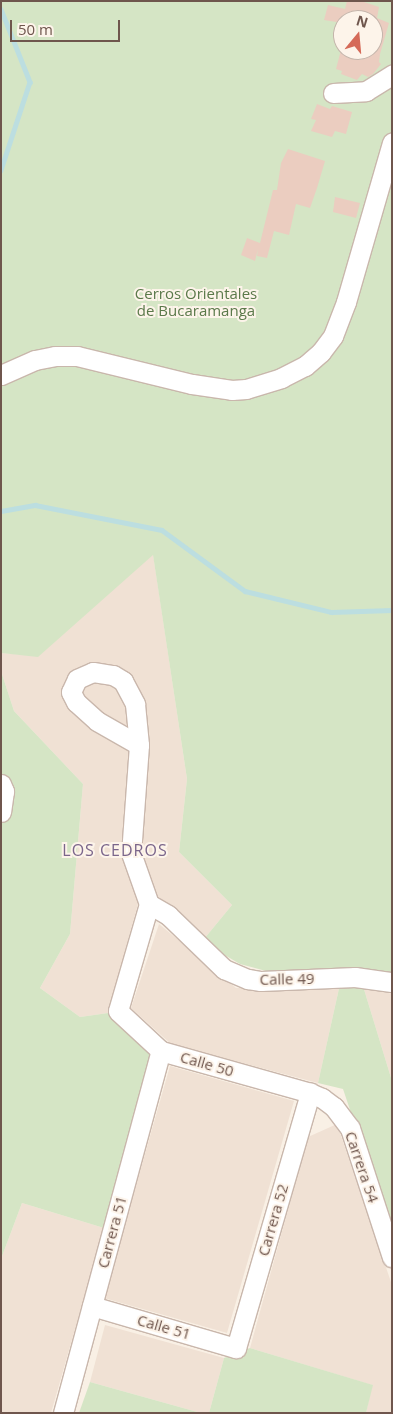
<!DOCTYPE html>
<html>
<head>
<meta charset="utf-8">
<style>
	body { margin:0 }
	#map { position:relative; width:393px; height:1414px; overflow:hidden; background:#f9f0e5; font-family:"Open Sans",sans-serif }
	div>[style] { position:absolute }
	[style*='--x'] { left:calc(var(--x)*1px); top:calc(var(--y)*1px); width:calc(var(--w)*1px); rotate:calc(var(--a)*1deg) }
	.residential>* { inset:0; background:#f0e1d4 }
	.green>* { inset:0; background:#d5e5c5 }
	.stream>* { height:4.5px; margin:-2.25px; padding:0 2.25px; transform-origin:2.25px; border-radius:2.25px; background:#bcdee0 }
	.building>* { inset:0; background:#ebcdc0 }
	.roads { filter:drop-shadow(1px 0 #c9b7ac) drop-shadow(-1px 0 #c9b7ac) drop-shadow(0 1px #c9b7ac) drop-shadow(0 -1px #c9b7ac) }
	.minor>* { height:19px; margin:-9.5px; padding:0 9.5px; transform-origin:9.5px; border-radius:9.5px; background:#fff }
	span { translate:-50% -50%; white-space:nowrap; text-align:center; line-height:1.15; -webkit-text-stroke:4px #fdf4ea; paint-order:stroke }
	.park-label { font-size:15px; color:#5b794a }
	.street-label { font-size:15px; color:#6f564d }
	.neighbourhood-label { font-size:16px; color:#7b668b; letter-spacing:1px }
	.frame { position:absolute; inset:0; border:2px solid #6f564d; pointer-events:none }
	.north { position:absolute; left:333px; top:10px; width:50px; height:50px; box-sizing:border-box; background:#fdf4ea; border:1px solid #c4b5ab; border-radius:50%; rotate:17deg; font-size:14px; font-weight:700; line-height:20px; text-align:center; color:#6f564d }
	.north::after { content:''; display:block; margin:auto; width:18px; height:22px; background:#d56a58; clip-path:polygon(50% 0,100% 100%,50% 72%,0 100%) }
	.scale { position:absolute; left:10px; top:20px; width:110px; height:22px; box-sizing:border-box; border:2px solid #6f564d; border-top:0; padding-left:6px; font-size:15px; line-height:18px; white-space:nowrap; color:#6f564d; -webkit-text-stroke:4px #fdf4ea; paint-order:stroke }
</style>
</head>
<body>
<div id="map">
	<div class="residential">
		<i style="clip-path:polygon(153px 554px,187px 779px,179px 852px,232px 905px,204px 939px,159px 897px,141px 893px,108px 1013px,80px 1017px,40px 988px,70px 934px,83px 784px,14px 711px,1px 671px,1px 653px,38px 656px)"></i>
		<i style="clip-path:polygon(159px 924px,236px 988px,340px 984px,318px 1083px,171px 1044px,131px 1008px)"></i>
		<i style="clip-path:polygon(363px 986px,392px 994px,392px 1081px)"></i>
		<i style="clip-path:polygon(170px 1066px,294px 1101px,227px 1333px,104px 1298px)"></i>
		<i style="clip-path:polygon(337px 1124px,392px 1285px,392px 1413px,366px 1413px,372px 1385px,250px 1348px,308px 1137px)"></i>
		<i style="clip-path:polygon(22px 1203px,104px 1228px,51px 1413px,1px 1413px,1px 1259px)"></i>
		<i style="clip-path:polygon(105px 1325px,224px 1358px,209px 1413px,201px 1413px,90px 1382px)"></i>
	</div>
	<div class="green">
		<i style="clip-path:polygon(evenodd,1px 1px,392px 1px,392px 975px,360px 969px,266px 971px,240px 964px,216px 950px,204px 939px,232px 905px,179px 852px,187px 779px,153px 555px,38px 657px,1px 653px,1px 1px,343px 20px,373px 20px,373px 50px,343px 50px,343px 20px)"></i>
		<i style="clip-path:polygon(1px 671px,14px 711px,83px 784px,70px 934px,40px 988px,80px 1017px,108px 1013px,152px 1055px,104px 1228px,22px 1203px,1px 1259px)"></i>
		<i style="clip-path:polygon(340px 984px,363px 986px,392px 1081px,392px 1235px,343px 1089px,318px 1083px)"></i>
		<i style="clip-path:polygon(250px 1348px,373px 1385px,366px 1413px,209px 1413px,224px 1358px)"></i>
		<i style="clip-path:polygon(90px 1382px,201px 1413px,79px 1413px)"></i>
	</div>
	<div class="stream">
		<i style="--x:1;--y:9;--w:79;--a:68.3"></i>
		<i style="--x:30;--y:82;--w:93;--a:108.2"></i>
		<i style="--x:1;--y:511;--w:35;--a:-10"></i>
		<i style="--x:35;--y:505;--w:129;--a:11.1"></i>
		<i style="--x:162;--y:530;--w:103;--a:36.3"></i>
		<i style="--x:245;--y:591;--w:89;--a:13.7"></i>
		<i style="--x:331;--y:612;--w:61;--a:-1.9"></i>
	</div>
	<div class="building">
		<i style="clip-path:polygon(347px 1px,361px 1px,379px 7px,377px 18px,389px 23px,380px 54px,379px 62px,381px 64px,373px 74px,368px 77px,362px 74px,357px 80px,341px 74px,342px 71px,336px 69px,341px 50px,373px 50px,373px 20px,343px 20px,343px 23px,324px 20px,328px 5px,345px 9px)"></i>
		<i style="clip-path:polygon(317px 104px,330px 109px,332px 106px,352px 112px,346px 134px,335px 131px,332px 137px,311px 131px,316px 120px,311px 119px)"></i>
		<i style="clip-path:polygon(288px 149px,325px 161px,317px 188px,310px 208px,296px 204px,289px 235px,274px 231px,267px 258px,257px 256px,258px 249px,255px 261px,241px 255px,247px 238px,260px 243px,273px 190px,277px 190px,281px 163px)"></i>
		<i style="clip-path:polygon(335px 197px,360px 203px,356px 218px,333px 212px)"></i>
	</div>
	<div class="roads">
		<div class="minor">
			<i style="--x:333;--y:93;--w:33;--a:-3"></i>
			<i style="--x:366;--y:91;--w:31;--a:-32"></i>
			<i style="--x:1;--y:375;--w:37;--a:-24"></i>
			<i style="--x:35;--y:360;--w:20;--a:-11"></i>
			<i style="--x:55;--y:356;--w:22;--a:0"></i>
			<i style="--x:77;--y:356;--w:118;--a:13.7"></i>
			<i style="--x:192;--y:384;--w:40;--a:8.5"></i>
			<i style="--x:232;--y:390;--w:14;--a:-4"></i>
			<i style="--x:246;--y:389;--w:37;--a:-17"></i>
			<i style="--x:281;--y:378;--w:27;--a:-27"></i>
			<i style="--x:305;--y:366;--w:21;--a:-41"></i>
			<i style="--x:321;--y:352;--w:20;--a:-53"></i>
			<i style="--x:333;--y:336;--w:36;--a:-69"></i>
			<i style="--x:346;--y:302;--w:166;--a:-73.9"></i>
			<i style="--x:139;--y:745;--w:48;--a:-150.3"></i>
			<i style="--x:97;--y:721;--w:28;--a:-138"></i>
			<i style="--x:76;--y:702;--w:11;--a:-117"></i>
			<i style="--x:71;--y:692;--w:14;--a:-65"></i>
			<i style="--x:77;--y:679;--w:17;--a:-24"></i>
			<i style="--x:93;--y:672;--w:20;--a:9"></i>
			<i style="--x:113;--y:675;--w:12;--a:31"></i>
			<i style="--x:123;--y:681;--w:26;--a:62"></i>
			<i style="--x:135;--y:704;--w:41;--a:84.4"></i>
			<i style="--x:139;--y:745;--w:108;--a:94.2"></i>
			<i style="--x:131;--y:853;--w:54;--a:70.6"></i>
			<i style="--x:1;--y:784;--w:8;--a:67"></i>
			<i style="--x:4;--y:791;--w:21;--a:98"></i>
			<i style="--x:149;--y:904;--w:111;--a:106.2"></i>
			<i style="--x:118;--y:1011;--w:59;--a:42.9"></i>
			<i style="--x:161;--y:1051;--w:155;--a:15.7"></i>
			<i style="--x:310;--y:1093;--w:13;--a:23"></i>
			<i style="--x:322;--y:1098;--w:15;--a:37"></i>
			<i style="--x:334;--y:1107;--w:26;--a:53"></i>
			<i style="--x:350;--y:1128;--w:136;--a:72"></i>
			<i style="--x:149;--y:904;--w:22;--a:30"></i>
			<i style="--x:168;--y:915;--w:78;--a:44"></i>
			<i style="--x:224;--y:969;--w:26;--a:23"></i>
			<i style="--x:248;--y:979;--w:13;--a:9"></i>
			<i style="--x:261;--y:981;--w:94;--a:-2.4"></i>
			<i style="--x:355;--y:977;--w:37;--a:8"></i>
			<i style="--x:92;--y:1306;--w:150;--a:16.3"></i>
			<i style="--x:236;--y:1348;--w:266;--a:-73.8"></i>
			<i style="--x:63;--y:1413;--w:375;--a:-74.9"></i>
		</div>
	</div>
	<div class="park-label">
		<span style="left:196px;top:302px">Cerros Orientales<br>de Bucaramanga</span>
	</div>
	<div class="street-label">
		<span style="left:287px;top:979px;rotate:-1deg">Calle 49</span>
		<span style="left:207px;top:1064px;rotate:16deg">Calle 50</span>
		<span style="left:362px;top:1167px;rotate:71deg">Carrera 54</span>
		<span style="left:273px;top:1220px;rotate:-74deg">Carrera 52</span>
		<span style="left:112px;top:1232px;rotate:-75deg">Carrera 51</span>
		<span style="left:164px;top:1327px;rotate:16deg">Calle 51</span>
	</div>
	<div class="neighbourhood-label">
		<span style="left:115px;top:850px">LOS CEDROS</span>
	</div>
	<div class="frame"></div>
	<div class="north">N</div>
	<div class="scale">50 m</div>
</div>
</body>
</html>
